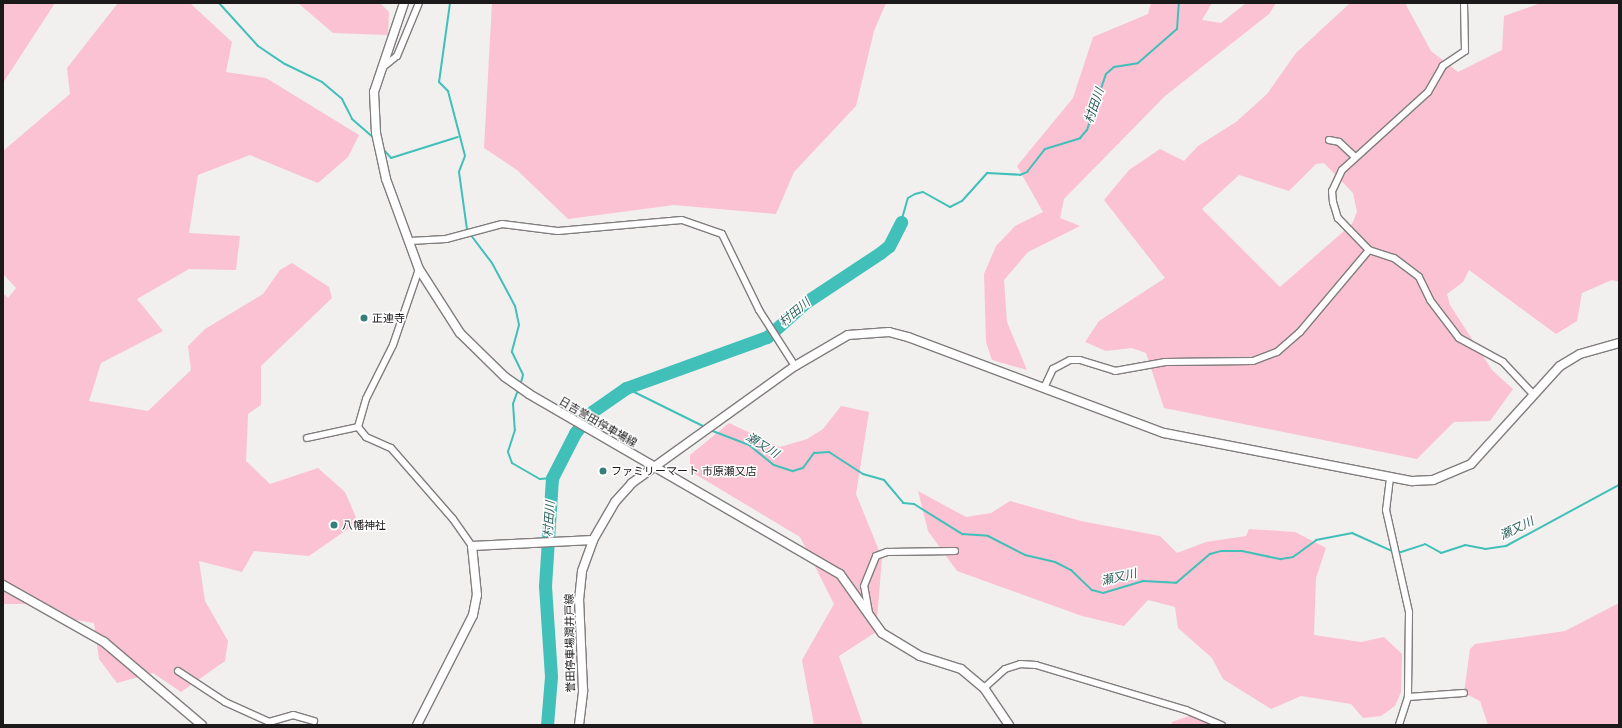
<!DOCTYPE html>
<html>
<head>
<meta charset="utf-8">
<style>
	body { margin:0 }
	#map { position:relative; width:1622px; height:728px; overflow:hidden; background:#f2efef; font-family:"Public Sans","Noto Sans JP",sans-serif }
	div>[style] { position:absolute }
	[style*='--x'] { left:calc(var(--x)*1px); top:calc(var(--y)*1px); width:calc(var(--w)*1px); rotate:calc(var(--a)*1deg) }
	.green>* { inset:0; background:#fac2d2 }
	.stream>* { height:2px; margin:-1px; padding:0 1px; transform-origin:1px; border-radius:1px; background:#40c0b8 }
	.river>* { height:13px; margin:-6.5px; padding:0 6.5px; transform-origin:6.5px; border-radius:6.5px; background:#40c0b8 }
	.roads { filter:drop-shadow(1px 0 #817d7e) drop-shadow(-1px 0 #817d7e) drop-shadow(0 1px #817d7e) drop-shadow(0 -1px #817d7e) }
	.street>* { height:6px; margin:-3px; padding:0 3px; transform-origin:3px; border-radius:3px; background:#fff }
	.secondary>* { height:8px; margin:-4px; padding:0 4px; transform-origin:4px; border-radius:4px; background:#fff }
	.dots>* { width:11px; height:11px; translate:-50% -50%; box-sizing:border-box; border:2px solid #fff; border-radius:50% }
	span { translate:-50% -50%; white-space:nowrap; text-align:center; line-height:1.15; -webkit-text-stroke:3px #fff; paint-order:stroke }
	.poi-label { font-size:11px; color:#1b191a }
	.left { translate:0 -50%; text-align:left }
	.street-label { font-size:11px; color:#1b191a }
	.water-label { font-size:12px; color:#2d615d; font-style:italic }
	.frame { position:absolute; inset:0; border:4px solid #1b191a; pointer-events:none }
</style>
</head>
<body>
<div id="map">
	<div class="green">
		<i style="clip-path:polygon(3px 3px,55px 3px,3px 83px)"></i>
		<i style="clip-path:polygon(118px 3px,190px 3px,232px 42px,226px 72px,266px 78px,359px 135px,348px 157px,318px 183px,250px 155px,198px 175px,189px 233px,240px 236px,236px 270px,189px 269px,137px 299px,163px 331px,101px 363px,89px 401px,148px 411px,191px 370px,188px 346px,205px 329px,263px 294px,280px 270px,292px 263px,329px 287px,332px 298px,261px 366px,261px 405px,248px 414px,246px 461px,270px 484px,318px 468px,345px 492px,358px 522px,309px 556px,254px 551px,242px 572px,199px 561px,205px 601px,228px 641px,225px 661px,181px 692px,153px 673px,117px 683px,99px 659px,94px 623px,58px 617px,37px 604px,3px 604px,3px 293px,8px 298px,16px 288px,3px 274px,3px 151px,70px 94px,67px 68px)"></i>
		<i style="clip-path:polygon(298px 3px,380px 3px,389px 12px,388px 35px,333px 33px)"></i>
		<i style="clip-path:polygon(492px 3px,886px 3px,874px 31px,856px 106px,794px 172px,776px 214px,674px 205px,568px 219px,517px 170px,484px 148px)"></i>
		<i style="clip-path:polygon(1151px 3px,1212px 3px,1202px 20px,1221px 23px,1246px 3px,1276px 3px,1269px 14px,1165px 96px,1064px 199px,1060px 218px,1080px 226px,1028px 252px,1004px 280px,1007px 322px,1027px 370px,992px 360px,986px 342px,984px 274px,996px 246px,1015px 226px,1043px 212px,1017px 166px,1073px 98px,1093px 37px,1148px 14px)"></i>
		<i style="clip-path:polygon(evenodd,1350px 3px,1405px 3px,1431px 51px,1458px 72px,1502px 50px,1504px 16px,1541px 3px,1619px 3px,1619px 282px,1612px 280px,1582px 293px,1577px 321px,1556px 334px,1469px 270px,1463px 282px,1447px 294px,1450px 305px,1492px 370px,1513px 389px,1490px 421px,1454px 422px,1417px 459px,1164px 408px,1146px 353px,1132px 348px,1106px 351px,1085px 342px,1099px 321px,1165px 278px,1104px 200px,1129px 170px,1160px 149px,1184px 161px,1198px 146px,1236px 122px,1267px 94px,1296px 53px,1350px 3px,1324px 163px,1353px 193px,1357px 212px,1352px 224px,1280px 287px,1202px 209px,1239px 175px,1289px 191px,1316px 164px,1324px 163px)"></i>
		<i style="clip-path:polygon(841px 406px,869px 412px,856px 494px,882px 558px,876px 632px,839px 656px,863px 725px,814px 725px,802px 660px,834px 604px,800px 537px,690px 471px,690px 455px,729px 423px,780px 447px,807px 439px,823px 429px)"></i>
		<i style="clip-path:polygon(918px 491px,966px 517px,991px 513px,1010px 501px,1081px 521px,1160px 536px,1177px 553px,1206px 542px,1246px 536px,1249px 529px,1295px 532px,1326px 548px,1316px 578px,1314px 635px,1361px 642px,1384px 637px,1402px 654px,1401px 692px,1395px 706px,1381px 716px,1363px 718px,1351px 704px,1301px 696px,1271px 709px,1223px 679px,1212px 658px,1178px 628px,1175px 607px,1148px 600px,1124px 626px,1082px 616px,957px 571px,928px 531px)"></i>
		<i style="clip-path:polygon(1619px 603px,1619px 725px,1488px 725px,1480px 701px,1464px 693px,1470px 649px,1475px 644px,1565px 631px)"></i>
		<i style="clip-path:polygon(1198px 713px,1220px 725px,1172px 725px,1172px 722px)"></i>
	</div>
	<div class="stream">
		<i style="--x:219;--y:3;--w:58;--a:47.8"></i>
		<i style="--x:258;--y:46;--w:32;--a:34"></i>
		<i style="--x:285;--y:64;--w:41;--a:25.9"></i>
		<i style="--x:322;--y:82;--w:26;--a:40"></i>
		<i style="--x:342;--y:99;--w:22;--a:63"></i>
		<i style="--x:352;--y:119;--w:29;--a:41"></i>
		<i style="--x:450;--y:3;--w:80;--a:97.9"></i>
		<i style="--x:439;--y:82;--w:13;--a:45"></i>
		<i style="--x:448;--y:91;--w:67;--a:75.3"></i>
		<i style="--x:465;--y:156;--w:17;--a:111"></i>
		<i style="--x:459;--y:172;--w:59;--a:82.1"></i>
		<i style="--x:467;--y:230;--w:41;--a:52.9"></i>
		<i style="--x:492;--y:263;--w:49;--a:61.9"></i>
		<i style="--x:515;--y:306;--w:19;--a:78"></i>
		<i style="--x:519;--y:325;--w:28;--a:105"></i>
		<i style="--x:512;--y:352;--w:25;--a:64"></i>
		<i style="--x:523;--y:375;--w:11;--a:105"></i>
		<i style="--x:383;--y:149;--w:12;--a:48"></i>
		<i style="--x:391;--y:158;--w:70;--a:-17.4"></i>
		<i style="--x:901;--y:222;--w:25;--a:-74"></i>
		<i style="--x:908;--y:198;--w:8;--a:-30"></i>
		<i style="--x:915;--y:194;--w:8;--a:-14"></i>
		<i style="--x:923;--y:192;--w:31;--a:29"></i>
		<i style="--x:950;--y:207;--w:13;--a:-27"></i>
		<i style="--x:962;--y:201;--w:38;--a:-48"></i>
		<i style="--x:987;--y:173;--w:33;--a:3"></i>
		<i style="--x:1020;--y:175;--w:8;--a:-23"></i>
		<i style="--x:1027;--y:172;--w:29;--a:-52"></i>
		<i style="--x:1045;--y:149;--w:37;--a:-17"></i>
		<i style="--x:1080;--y:138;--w:11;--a:-49"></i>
		<i style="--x:1087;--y:130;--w:59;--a:-71.3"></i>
		<i style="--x:1106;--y:74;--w:11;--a:-41"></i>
		<i style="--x:1114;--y:67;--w:24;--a:-9"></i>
		<i style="--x:1138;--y:63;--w:52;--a:-41.1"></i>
		<i style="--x:1177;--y:29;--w:26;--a:-86"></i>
		<i style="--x:626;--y:388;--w:88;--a:26.3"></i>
		<i style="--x:518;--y:390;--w:15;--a:110"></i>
		<i style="--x:513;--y:404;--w:26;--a:86"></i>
		<i style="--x:515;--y:430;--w:23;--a:108"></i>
		<i style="--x:508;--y:452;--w:12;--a:70"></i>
		<i style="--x:512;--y:463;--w:32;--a:30"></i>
		<i style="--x:540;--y:479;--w:12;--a:-5"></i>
		<i style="--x:710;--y:430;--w:42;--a:21"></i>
		<i style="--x:749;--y:445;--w:32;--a:39"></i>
		<i style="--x:774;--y:465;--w:20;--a:18"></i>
		<i style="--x:793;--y:471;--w:10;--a:-17"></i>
		<i style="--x:803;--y:468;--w:19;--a:-54"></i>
		<i style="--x:814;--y:453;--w:15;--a:-4"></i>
		<i style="--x:829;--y:452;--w:40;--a:32.9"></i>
		<i style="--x:863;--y:474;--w:22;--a:16"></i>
		<i style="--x:884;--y:480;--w:30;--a:50"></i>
		<i style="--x:903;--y:503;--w:11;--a:5"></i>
		<i style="--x:914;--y:504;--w:57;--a:32"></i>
		<i style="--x:962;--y:534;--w:26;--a:4"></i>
		<i style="--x:988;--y:536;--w:42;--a:27.2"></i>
		<i style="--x:1025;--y:555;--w:31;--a:13"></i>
		<i style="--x:1055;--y:562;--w:18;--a:27"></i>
		<i style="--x:1071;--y:570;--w:29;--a:44"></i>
		<i style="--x:1092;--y:590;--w:11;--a:15"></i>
		<i style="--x:1103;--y:593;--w:42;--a:-16.7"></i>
		<i style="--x:1143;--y:581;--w:33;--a:3"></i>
		<i style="--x:1176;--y:583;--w:45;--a:-40.5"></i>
		<i style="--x:1210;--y:554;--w:11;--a:-15"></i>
		<i style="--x:1221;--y:551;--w:21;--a:0"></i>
		<i style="--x:1242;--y:551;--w:40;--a:12"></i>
		<i style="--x:1281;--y:559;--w:12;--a:-9"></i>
		<i style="--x:1293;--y:557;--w:29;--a:-36"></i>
		<i style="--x:1316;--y:540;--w:37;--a:-11"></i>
		<i style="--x:1352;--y:533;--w:46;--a:24.3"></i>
		<i style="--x:1398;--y:553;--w:28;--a:-18"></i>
		<i style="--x:1425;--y:544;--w:18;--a:29"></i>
		<i style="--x:1441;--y:553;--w:25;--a:-18"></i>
		<i style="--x:1465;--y:545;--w:20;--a:11"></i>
		<i style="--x:1485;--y:549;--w:21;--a:-8"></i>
		<i style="--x:1506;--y:546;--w:128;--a:-28.4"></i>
	</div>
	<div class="river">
		<i style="--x:547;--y:725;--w:49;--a:-85.3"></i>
		<i style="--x:551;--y:676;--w:90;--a:-93.8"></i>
		<i style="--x:545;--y:586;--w:108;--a:-86.3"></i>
		<i style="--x:552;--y:478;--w:51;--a:-62.9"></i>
		<i style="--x:575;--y:433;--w:28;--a:-51"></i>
		<i style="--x:593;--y:411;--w:40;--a:-34.9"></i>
		<i style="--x:626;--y:388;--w:150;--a:-19.9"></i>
		<i style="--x:767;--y:337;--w:52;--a:-41.9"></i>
		<i style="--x:806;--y:302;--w:89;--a:-33.5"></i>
		<i style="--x:880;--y:253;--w:11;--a:-38"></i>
		<i style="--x:889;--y:246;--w:27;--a:-63"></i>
	</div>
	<div class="roads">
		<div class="street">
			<i style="--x:1464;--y:3;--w:48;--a:88.8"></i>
			<i style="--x:1465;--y:51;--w:27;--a:146"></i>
			<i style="--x:1443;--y:66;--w:30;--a:120"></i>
			<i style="--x:1428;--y:92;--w:116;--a:137.8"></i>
			<i style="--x:1342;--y:170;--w:23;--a:115"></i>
			<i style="--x:1332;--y:191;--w:11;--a:85"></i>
			<i style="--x:1333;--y:202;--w:17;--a:73"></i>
			<i style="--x:1338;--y:218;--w:45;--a:45.9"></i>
			<i style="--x:1369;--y:250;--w:26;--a:18"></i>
			<i style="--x:1394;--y:258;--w:31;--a:37"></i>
			<i style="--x:1419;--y:277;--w:25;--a:64"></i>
			<i style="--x:1430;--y:300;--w:48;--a:52.7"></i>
			<i style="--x:1459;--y:338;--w:50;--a:28.6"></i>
			<i style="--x:1503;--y:362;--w:42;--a:46.9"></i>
			<i style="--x:382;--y:68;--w:19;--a:-39"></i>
			<i style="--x:397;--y:56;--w:57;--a:-67.5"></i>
			<i style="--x:1329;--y:140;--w:10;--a:11"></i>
			<i style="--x:1339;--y:142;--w:22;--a:43"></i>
			<i style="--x:410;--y:241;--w:36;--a:-3"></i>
			<i style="--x:446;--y:239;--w:58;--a:-15"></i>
			<i style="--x:502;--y:224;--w:56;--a:7.1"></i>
			<i style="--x:558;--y:231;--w:124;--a:-5.1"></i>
			<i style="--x:682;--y:220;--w:42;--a:19.3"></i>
			<i style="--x:722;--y:234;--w:85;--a:64"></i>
			<i style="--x:759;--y:310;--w:67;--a:57.3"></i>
			<i style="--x:419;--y:269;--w:80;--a:108.9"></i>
			<i style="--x:393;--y:345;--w:60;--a:116.6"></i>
			<i style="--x:366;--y:399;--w:29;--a:106"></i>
			<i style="--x:358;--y:427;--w:13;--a:51"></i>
			<i style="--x:366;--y:437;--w:27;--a:24"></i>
			<i style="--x:391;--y:448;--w:94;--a:48.9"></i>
			<i style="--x:453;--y:519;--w:33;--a:55"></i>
			<i style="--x:1044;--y:388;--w:21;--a:-65"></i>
			<i style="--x:1053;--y:369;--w:19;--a:-28"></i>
			<i style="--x:1070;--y:360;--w:10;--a:0"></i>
			<i style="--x:1080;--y:360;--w:37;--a:17"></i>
			<i style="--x:1115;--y:371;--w:51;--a:-10.2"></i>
			<i style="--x:1165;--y:362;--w:88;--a:-0.7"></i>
			<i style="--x:1253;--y:361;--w:26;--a:-21"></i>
			<i style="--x:1277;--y:352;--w:30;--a:-41"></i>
			<i style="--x:1300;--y:332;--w:107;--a:-49.9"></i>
			<i style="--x:307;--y:438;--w:52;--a:-12.2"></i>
			<i style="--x:1390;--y:478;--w:32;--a:97"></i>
			<i style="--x:1386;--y:510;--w:105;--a:77.3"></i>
			<i style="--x:1409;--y:612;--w:85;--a:90.7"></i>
			<i style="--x:1408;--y:697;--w:29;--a:108"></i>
			<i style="--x:869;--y:613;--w:27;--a:-100"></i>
			<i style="--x:864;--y:586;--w:32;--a:-68"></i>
			<i style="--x:876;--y:556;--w:12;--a:-20"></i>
			<i style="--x:887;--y:552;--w:68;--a:-0.8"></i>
			<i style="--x:178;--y:671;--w:56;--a:33.4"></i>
			<i style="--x:225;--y:702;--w:48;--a:24.4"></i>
			<i style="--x:269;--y:722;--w:25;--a:-16"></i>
			<i style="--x:293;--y:715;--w:22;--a:16"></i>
			<i style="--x:984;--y:688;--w:28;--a:-42"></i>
			<i style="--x:1005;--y:669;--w:16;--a:-18"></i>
			<i style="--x:1020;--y:664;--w:16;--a:4"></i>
			<i style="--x:1036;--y:665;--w:157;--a:16.7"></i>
			<i style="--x:1186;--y:710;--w:39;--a:23"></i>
			<i style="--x:1408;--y:697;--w:56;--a:-4.1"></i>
		</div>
		<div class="secondary">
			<i style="--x:404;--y:3;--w:94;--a:108.6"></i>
			<i style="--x:374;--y:92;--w:41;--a:87.2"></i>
			<i style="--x:376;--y:133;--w:47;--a:77.7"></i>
			<i style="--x:386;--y:179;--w:96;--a:69.9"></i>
			<i style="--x:419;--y:269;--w:76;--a:57.4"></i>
			<i style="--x:460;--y:333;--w:63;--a:44.4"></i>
			<i style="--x:505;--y:377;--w:29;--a:35"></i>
			<i style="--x:529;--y:394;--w:359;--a:30.1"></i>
			<i style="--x:840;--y:574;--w:72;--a:54.6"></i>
			<i style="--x:882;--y:633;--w:44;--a:31.2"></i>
			<i style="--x:920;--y:656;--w:43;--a:17.6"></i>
			<i style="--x:961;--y:669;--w:30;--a:40"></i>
			<i style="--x:984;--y:688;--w:45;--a:56"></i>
			<i style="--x:3;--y:585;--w:116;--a:29.4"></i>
			<i style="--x:104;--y:642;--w:128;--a:40.3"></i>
			<i style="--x:417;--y:725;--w:123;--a:-63"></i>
			<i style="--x:473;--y:615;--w:20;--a:-79"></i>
			<i style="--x:477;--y:595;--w:49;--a:-95.8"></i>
			<i style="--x:472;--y:546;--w:121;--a:-2.8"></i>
			<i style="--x:579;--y:725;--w:35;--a:-83"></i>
			<i style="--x:583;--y:690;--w:90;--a:-92.5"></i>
			<i style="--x:579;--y:600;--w:29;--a:-84"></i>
			<i style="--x:582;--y:571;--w:33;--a:-70"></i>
			<i style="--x:593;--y:540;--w:44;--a:-59.9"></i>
			<i style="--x:615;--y:502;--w:25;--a:-48"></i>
			<i style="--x:632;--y:483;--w:201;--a:-35.7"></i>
			<i style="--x:795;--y:366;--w:61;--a:-30.3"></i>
			<i style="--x:848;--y:335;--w:41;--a:-4.2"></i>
			<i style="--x:889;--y:332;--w:20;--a:15"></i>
			<i style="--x:908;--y:337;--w:273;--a:20.6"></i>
			<i style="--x:1164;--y:433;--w:253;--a:11"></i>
			<i style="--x:1412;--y:481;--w:21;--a:-3"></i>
			<i style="--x:1433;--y:480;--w:41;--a:-22.8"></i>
			<i style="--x:1471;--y:464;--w:132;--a:-47.8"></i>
			<i style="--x:1560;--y:366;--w:23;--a:-31"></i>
			<i style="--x:1580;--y:354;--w:41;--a:-15.8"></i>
		</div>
	</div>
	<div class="dots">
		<i style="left:364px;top:318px;background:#367e79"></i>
		<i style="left:603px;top:471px;background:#367e79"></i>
		<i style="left:334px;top:525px;background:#367e79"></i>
	</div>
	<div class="poi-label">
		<span class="left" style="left:372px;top:318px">正連寺</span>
		<span class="left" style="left:611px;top:471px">ファミリーマート 市原瀬又店</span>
		<span class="left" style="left:342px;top:525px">八幡神社</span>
	</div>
	<div class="street-label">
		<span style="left:598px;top:422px;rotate:30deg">日吉誉田停車場線</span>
		<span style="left:570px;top:643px;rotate:-91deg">誉田停車場潤井戸線</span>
	</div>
	<div class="water-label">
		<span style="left:1095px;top:106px;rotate:-71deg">村田川</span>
		<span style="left:795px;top:313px;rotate:-40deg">村田川</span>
		<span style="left:762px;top:446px;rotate:32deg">瀬又川</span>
		<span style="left:550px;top:519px;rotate:-86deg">村田川</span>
		<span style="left:1517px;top:529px;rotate:-26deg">瀬又川</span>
		<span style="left:1119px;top:578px;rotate:-13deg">瀬又川</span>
	</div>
	<div class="frame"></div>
</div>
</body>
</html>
